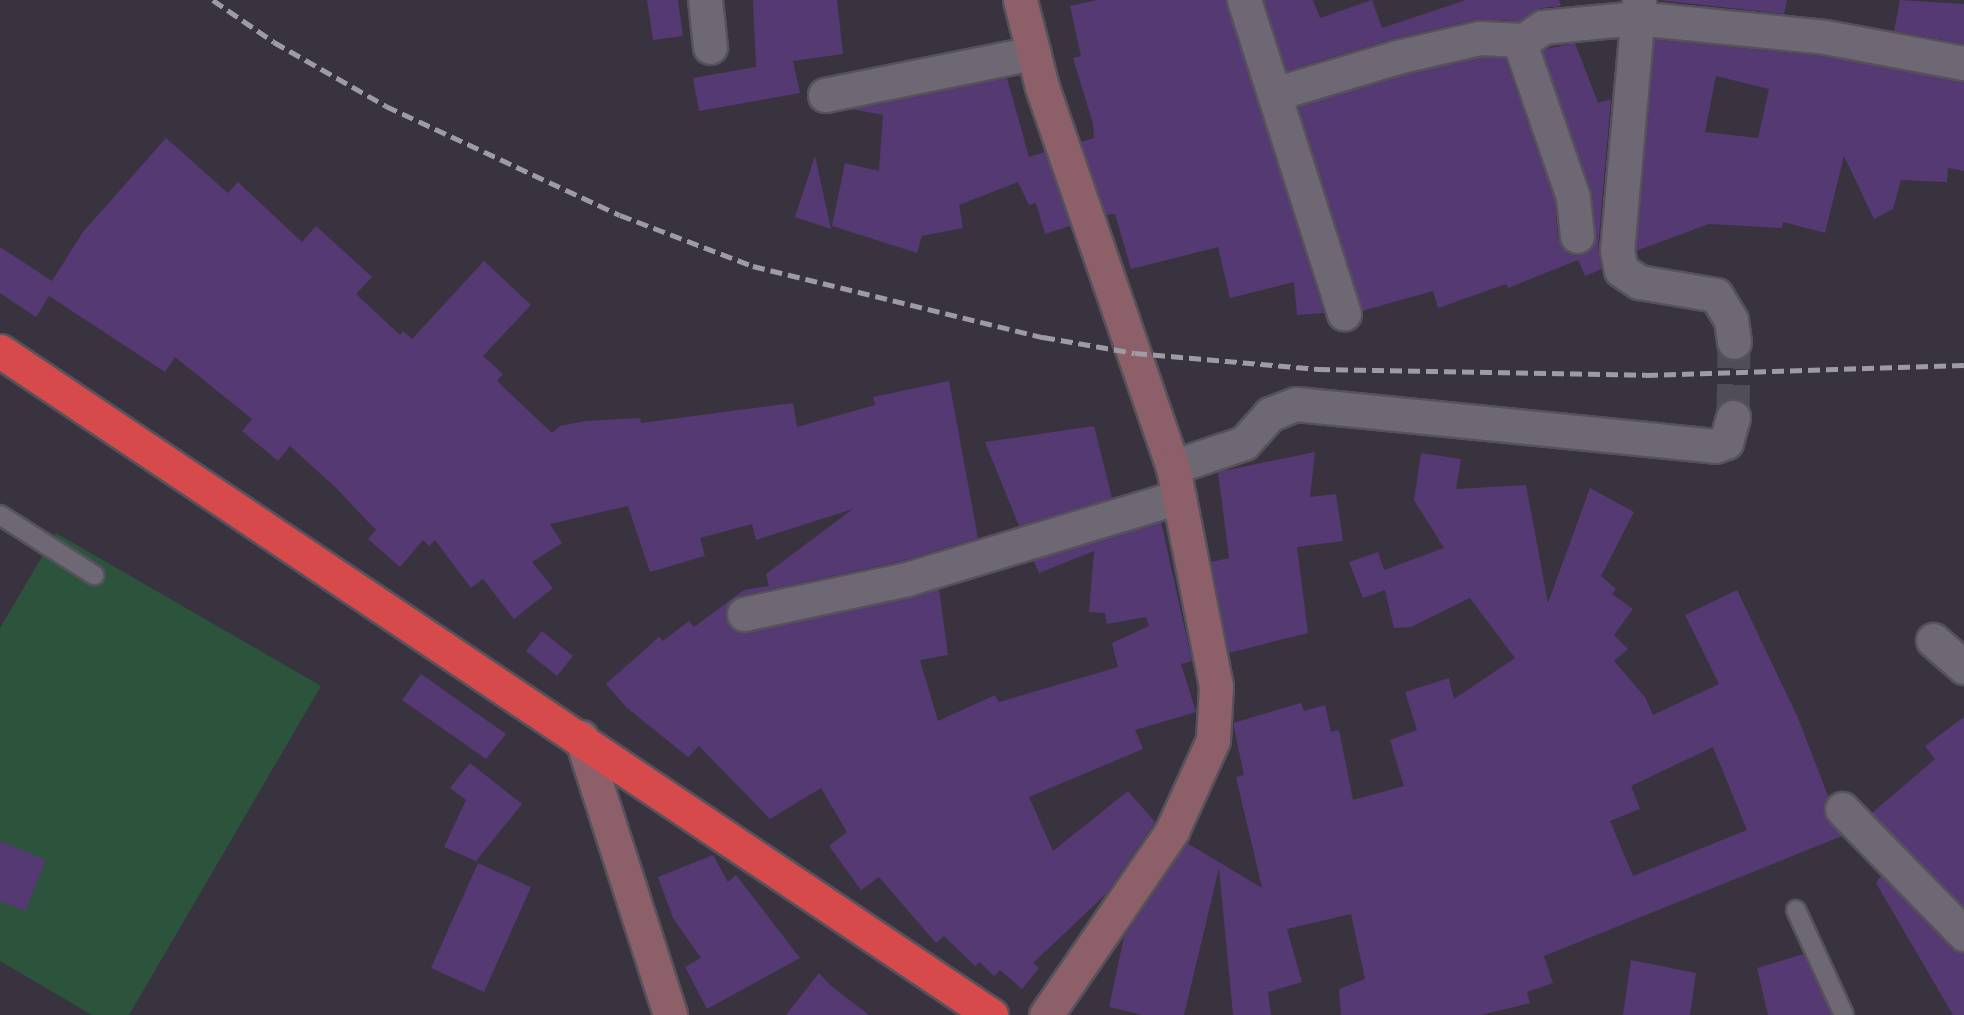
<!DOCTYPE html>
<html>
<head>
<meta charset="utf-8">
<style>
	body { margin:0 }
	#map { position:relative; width:1964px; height:1015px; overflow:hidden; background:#38333f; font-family:"Playfair Display",serif }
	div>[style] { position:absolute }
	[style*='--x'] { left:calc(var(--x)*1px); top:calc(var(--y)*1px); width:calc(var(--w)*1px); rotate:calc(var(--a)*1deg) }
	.green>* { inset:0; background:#2c543c }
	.building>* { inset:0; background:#553973 }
	.street-tunnel>* { height:33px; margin-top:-16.5px; transform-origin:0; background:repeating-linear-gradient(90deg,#514d58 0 33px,transparent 0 49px) }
	.roads { filter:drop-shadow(2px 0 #56525b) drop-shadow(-2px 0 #56525b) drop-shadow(0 2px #56525b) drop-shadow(0 -2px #56525b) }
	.lane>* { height:18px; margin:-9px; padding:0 9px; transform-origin:9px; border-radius:9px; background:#6e6875 }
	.street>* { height:33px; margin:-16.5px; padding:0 16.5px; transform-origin:16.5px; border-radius:16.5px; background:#6e6875 }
	.secondary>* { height:33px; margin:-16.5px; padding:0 16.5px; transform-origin:16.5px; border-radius:16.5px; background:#8d5f68 }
	.highway>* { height:33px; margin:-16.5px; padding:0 16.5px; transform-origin:16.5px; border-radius:16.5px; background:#d64a4b }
	.rail>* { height:4.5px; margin-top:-2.25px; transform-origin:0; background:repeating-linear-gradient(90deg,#9f9ba4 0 12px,transparent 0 18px) }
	span { translate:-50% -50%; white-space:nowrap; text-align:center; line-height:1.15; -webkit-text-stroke:4.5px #2e2935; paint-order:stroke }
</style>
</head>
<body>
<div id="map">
	<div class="green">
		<i style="clip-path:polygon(56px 533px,321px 686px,129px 1015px,92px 1015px,0 961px,0 628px)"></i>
	</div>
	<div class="building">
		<i style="clip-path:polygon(647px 0,678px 0,683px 36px,653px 40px)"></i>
		<i style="clip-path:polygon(753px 0,837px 0,843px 54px,793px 61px,800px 93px,699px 111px,693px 78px,756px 67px)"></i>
		<i style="clip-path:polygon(1097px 0,1226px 0,1324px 313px,1297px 315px,1294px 282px,1230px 298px,1218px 247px,1131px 269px,1115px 214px,1106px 215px,1081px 142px,1094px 138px,1093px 124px,1073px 58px,1081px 56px,1070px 6px)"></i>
		<i style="clip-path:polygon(1264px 0,1313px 0,1320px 18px,1372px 0,1382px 28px,1466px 0,1559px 0,1561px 6px,1541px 8px,1519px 21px,1475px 20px,1393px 39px,1286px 71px)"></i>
		<i style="clip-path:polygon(1657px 0,1787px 0,1784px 14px)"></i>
		<i style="clip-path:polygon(1900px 0,1964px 4px,1964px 44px,1894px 31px)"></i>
		<i style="clip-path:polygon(evenodd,1654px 39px,1822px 56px,1964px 81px,1964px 171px,1948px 168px,1947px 182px,1901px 180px,1893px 209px,1874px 219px,1844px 156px,1825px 233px,1783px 222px,1782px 228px,1709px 224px,1636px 251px,1654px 39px,1716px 76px,1769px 89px,1758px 138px,1705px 132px,1716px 76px)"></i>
		<i style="clip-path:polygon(1575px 43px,1598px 103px,1611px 99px,1598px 248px,1602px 269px,1585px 276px,1578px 260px,1508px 288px,1506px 284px,1438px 308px,1433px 291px,1362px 311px,1298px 106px,1402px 75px,1481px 57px,1505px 58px,1555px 201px,1558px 238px,1569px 253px,1579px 255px,1594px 243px,1592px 195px,1542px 50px)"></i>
		<i style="clip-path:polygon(1007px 78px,1029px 157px,1045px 152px,1070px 226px,1045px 234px,1036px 203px,1029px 205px,1018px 182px,959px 205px,963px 228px,922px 236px,917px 253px,832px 226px,845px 163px,879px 171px,883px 115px,851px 109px)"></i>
		<i style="clip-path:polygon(166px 138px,228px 193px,238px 182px,302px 242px,316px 226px,372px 277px,356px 294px,400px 335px,403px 331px,412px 339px,484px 261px,531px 305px,483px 356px,503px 374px,497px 381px,552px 433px,560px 426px,585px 421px,640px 418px,641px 423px,793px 403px,797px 427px,875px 405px,873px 397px,949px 381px,978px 538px,902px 561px,740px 596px,731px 601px,726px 617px,731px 627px,748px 632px,939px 589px,948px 655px,920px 660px,938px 721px,995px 695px,999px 702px,1118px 667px,1112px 643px,1149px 626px,1146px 617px,1107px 624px,1105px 613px,1089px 612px,1094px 551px,1039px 573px,1033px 560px,1161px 522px,1192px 661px,1181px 664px,1196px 712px,1135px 730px,1143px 749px,1029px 797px,1053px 851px,1128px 791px,1155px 822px,1106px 894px,1033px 963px,1039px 968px,1022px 989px,1000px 970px,994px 976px,980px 962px,975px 966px,944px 936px,936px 943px,879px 877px,861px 890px,829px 846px,847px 832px,821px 788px,770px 819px,699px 746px,688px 757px,626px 707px,606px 684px,659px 637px,663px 641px,689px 621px,694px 627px,744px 590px,769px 586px,766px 574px,853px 509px,756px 540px,752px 524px,700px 538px,705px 556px,650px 572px,628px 506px,550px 524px,562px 543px,532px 562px,553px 588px,514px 619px,483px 579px,471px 588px,435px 540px,429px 546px,423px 540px,400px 567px,368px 539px,376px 530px,335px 487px,290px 446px,278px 461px,242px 431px,252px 419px,175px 357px,165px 372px,49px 296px,36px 317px,0 293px,0 247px,52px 281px,83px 232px)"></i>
		<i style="clip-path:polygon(815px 156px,831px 229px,795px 217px)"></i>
		<i style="clip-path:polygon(1094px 426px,1112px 498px,1019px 526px,985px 442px)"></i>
		<i style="clip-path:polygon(1315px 452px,1310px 497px,1336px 494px,1343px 541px,1297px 547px,1308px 633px,1229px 653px,1211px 562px,1229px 558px,1218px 472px)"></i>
		<i style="clip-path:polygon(evenodd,1421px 453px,1461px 459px,1456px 489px,1526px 485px,1548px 603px,1590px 488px,1634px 512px,1601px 576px,1616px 589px,1612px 594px,1633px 609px,1614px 635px,1628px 649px,1614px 661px,1645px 697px,1653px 715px,1719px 684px,1685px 615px,1737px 590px,1798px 718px,1828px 796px,1824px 814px,1842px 836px,1544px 956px,1553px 983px,1527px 992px,1530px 1003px,1481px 1015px,1341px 1015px,1339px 989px,1365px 979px,1351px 914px,1287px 929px,1302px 982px,1268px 992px,1271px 1015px,1233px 1015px,1219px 868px,1184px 1015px,1143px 1015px,1109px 1007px,1124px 937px,1187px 843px,1262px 888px,1236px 777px,1244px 775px,1233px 723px,1301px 703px,1304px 711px,1325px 705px,1331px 732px,1339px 730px,1353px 800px,1404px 786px,1390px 740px,1417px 730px,1405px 692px,1449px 678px,1454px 699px,1515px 658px,1470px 598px,1411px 627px,1394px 628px,1385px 590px,1363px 598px,1349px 562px,1378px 552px,1384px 570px,1444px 548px,1414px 500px,1421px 453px,1713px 747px,1747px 830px,1633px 876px,1610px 821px,1640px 809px,1631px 786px,1713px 747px)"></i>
		<i style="clip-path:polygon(542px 631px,573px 656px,557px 676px,526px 651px)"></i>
		<i style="clip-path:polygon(421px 674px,506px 734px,486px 759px,402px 700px)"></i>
		<i style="clip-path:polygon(1964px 717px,1964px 907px,1872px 813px,1935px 759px,1925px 746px)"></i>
		<i style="clip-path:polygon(470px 763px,522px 804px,476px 861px,444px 847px,466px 800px,450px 788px)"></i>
		<i style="clip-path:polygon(0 841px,46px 860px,25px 911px,0 901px)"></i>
		<i style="clip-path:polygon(713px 855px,728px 882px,736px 875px,800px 958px,707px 1009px,685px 967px,701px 958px,673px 918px,658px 877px)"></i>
		<i style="clip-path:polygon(478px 863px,531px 887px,484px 992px,431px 968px)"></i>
		<i style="clip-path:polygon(1881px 876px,1951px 947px,1964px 952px,1964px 1015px,1953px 1015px,1876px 883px)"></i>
		<i style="clip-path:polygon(1804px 954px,1832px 1015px,1768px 1015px,1757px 968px)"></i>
		<i style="clip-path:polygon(1631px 960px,1696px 973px,1690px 1015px,1623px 1015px)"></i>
		<i style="clip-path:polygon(819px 973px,830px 985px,869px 1015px,786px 1015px)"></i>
	</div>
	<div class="street-tunnel">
		<i style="--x:1733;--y:417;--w:75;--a:-89.2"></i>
	</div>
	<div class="roads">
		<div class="lane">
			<i style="--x:0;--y:515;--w:112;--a:32.6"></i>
			<i style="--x:1796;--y:910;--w:115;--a:65.4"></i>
		</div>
		<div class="street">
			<i style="--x:705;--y:0;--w:47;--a:83.9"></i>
			<i style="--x:1244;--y:0;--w:329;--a:72.3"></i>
			<i style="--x:1639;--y:0;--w:251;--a:95"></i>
			<i style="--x:1617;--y:250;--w:20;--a:79"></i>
			<i style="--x:1621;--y:270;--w:22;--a:34"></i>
			<i style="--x:1639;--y:282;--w:78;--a:9.6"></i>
			<i style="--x:1716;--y:295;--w:29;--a:59"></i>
			<i style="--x:1731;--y:320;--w:22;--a:82"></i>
			<i style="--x:1274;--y:94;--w:128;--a:-16.7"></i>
			<i style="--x:1397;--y:57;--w:84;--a:-13"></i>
			<i style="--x:1479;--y:38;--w:45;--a:2.5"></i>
			<i style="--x:825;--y:95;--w:213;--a:-11.4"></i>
			<i style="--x:1577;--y:236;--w:39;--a:-96"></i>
			<i style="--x:1573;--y:197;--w:157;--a:-109"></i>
			<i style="--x:1522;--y:49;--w:9;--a:-77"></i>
			<i style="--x:1524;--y:40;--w:23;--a:-34"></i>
			<i style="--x:1543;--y:27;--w:93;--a:-5.5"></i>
			<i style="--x:1636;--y:18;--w:190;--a:5.7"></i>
			<i style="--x:1825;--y:37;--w:141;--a:10.6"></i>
			<i style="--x:1173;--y:467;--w:75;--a:-18.7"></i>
			<i style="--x:1244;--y:443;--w:39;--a:-48"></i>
			<i style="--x:1270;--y:414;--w:28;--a:-21"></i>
			<i style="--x:1296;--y:404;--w:421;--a:5.7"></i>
			<i style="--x:1715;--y:446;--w:12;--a:-20"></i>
			<i style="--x:1726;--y:442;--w:26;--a:-74"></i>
			<i style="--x:744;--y:614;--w:167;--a:-12.1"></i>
			<i style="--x:907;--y:579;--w:284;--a:-16.8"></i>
			<i style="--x:1933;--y:640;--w:41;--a:41.1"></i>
			<i style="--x:1842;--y:809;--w:175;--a:45.7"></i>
		</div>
		<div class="secondary">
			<i style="--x:1020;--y:0;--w:90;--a:75.8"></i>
			<i style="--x:1042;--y:87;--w:402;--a:71"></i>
			<i style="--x:1173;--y:467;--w:223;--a:78.9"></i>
			<i style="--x:1216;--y:686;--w:54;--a:93.2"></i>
			<i style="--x:1213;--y:740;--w:100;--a:114.3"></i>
			<i style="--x:1172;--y:831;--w:223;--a:124.4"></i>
			<i style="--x:581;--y:737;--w:292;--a:72.2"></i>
		</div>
		<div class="highway">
			<i style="--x:0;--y:351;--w:1193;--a:33.82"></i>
		</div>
	</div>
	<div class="rail">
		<i style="--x:213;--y:0;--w:74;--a:34.5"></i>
		<i style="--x:274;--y:42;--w:129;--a:29.7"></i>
		<i style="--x:386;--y:106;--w:258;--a:25"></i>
		<i style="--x:620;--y:215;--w:142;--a:21"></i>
		<i style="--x:753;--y:266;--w:299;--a:13.8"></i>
		<i style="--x:1043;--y:337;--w:93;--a:9.9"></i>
		<i style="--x:1135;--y:353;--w:184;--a:5"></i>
		<i style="--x:1318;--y:369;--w:328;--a:1"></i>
		<i style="--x:1646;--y:375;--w:318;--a:-1.8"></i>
	</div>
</div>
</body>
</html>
